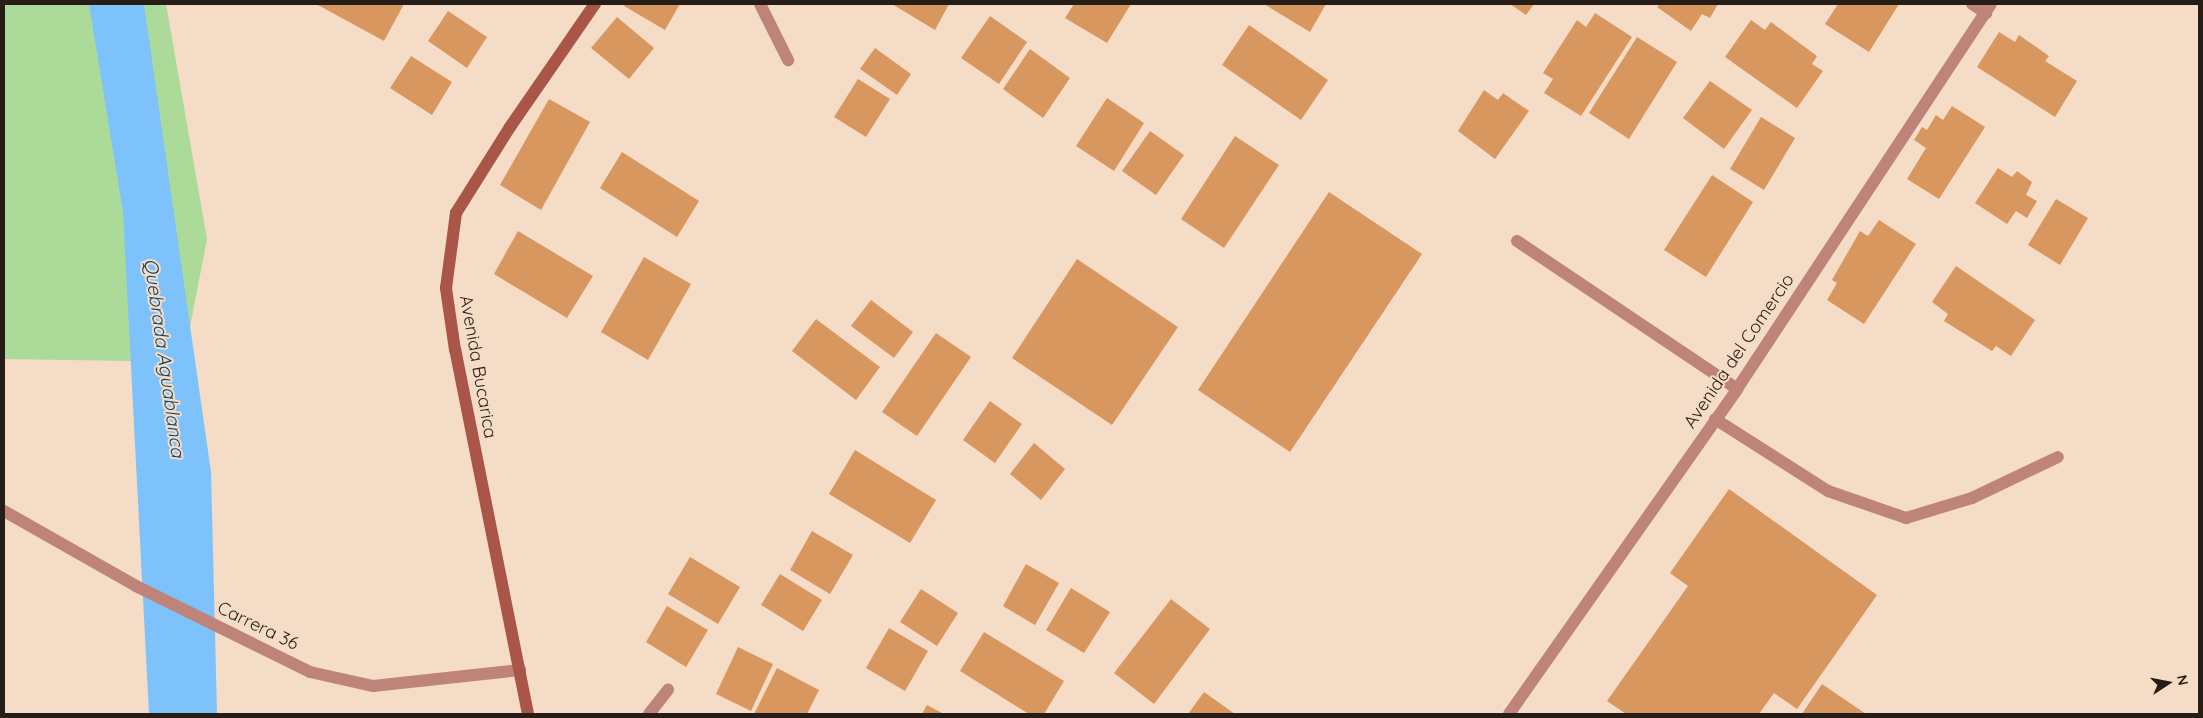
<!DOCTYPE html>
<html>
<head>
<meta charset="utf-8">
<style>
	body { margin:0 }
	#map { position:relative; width:2203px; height:718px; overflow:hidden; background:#f4dcc7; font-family:Quicksand,sans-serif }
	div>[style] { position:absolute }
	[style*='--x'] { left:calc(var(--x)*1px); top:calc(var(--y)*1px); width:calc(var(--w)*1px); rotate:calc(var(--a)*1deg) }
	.green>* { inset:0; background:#acdb99 }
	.water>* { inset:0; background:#7dc2fb }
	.building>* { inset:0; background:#d99760 }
	.service>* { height:12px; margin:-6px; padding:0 6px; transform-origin:6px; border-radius:6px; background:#bf8479 }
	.minor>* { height:12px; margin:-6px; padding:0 6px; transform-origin:6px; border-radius:6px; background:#bf8479 }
	.secondary>* { height:12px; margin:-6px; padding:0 6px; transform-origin:6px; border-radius:6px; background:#a95547 }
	span { translate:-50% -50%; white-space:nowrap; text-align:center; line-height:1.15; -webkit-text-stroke:4px #f4dcc7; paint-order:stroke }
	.street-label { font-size:18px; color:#261d16 }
	.water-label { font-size:19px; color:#0f4368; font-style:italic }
	.frame { position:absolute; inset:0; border:5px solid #261d16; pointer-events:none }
	.north { position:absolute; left:2143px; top:658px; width:50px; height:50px; -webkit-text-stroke:4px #f4dcc7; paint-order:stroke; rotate:79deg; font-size:14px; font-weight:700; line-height:20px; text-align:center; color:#261d16 }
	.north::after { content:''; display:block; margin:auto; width:18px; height:22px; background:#261d16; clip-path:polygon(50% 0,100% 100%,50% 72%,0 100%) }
</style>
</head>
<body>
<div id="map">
	<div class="green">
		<i style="clip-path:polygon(4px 4px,166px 4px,207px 239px,190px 327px,165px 357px,130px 361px,4px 359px)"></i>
	</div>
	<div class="water">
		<i style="clip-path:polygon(89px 4px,144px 4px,211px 472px,217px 714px,149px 714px,123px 212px)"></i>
	</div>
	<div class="building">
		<i style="clip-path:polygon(316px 4px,404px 4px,384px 41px)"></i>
		<i style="clip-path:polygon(625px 4px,680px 4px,665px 30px,624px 6px)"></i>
		<i style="clip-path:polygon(892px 4px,949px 4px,935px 30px)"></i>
		<i style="clip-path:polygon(1074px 4px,1131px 4px,1107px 43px,1065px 18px)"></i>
		<i style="clip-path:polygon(1264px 4px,1326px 4px,1310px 32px)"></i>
		<i style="clip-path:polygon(1510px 4px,1534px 4px,1526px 15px)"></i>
		<i style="clip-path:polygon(1659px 4px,1718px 4px,1710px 18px,1702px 14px,1691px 31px,1657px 7px)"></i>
		<i style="clip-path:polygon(1838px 4px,1899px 4px,1869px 52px,1825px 24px)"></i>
		<i style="clip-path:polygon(448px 11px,487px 37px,467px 68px,428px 41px)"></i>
		<i style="clip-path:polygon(1595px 13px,1632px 37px,1581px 116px,1544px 93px,1553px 79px,1543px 73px,1577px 20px,1586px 27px)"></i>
		<i style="clip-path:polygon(990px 16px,1027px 42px,999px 84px,961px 58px)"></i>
		<i style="clip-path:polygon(617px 17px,654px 48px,629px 79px,591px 48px)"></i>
		<i style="clip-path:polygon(1751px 20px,1765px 30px,1771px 22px,1817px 56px,1812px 64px,1823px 71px,1797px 108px,1725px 57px)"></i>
		<i style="clip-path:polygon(1249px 25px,1328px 80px,1301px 120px,1222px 65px)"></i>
		<i style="clip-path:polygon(1999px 32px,2015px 42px,2019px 35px,2049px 56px,2045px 61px,2077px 81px,2055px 117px,1977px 67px)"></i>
		<i style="clip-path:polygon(1637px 37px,1677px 62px,1629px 139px,1589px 113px)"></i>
		<i style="clip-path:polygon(875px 48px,911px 74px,897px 95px,860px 69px)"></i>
		<i style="clip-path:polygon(1030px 49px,1070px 78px,1043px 118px,1003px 89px)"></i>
		<i style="clip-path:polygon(411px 56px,452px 82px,432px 115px,390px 88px)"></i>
		<i style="clip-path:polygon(858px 79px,890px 99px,866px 137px,834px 117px)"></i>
		<i style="clip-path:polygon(1710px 81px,1752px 110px,1724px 149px,1683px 118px)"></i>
		<i style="clip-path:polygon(1484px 90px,1498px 100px,1503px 93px,1529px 111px,1495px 159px,1458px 131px)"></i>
		<i style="clip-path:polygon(1107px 98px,1144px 123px,1114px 171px,1076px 146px)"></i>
		<i style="clip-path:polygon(549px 99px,590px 122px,541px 210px,500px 185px)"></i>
		<i style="clip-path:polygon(1952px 106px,1985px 127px,1939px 199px,1907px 179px,1926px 148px,1914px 140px,1922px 127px,1927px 130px,1936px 115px,1943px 120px)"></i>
		<i style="clip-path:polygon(1761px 117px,1795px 138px,1764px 190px,1730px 169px)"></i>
		<i style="clip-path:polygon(1150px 131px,1184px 155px,1156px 195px,1122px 171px)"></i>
		<i style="clip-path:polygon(1235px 136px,1279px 165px,1224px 248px,1181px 219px)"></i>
		<i style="clip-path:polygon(622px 152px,699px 201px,677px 237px,600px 188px)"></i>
		<i style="clip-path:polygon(1998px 168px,2012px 177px,2017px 171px,2032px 182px,2026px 195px,2037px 201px,2027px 218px,2016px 211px,2007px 224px,1975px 203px)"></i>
		<i style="clip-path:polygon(1712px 175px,1753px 202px,1706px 277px,1664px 250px)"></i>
		<i style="clip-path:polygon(1329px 192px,1422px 254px,1290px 452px,1198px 390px)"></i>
		<i style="clip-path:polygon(2056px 199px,2088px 218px,2060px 265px,2028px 245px)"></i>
		<i style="clip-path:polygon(1879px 220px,1916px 244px,1864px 324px,1827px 300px,1837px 283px,1832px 280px,1860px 231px,1868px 236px)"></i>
		<i style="clip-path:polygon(518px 231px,593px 276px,567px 318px,494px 274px)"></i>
		<i style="clip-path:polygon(644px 257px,691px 284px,648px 360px,601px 332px)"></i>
		<i style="clip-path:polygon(1077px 259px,1178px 327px,1112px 425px,1012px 358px)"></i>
		<i style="clip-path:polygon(1956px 266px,2035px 320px,2011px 356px,1996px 346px,1992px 351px,1944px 321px,1948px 314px,1932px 302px)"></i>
		<i style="clip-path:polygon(871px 300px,913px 332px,894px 358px,851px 326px)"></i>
		<i style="clip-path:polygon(816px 319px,880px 367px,856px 400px,792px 351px)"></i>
		<i style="clip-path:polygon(936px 333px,971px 357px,917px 436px,882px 412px)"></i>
		<i style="clip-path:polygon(990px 401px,1022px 424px,995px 463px,963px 440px)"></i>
		<i style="clip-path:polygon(1034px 443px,1065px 469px,1041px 500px,1010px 474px)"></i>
		<i style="clip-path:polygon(855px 450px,936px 500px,910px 543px,829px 494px)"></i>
		<i style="clip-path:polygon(1729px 489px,1877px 595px,1797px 709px,1774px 693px,1759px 714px,1626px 714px,1607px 701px,1688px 586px,1670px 573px)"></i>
		<i style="clip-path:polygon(812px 531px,853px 555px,830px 594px,790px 570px)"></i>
		<i style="clip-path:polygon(690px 557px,740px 587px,718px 624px,668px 594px)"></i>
		<i style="clip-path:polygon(1026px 564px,1059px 583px,1035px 625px,1003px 606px)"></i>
		<i style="clip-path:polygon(780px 574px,822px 600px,803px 631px,761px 605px)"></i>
		<i style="clip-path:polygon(1071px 588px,1110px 612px,1084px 653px,1046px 630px)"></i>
		<i style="clip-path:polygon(921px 589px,958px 613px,937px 646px,900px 622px)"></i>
		<i style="clip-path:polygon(1171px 599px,1210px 629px,1154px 704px,1114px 673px)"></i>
		<i style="clip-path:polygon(667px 606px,708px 630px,686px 667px,646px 642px)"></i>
		<i style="clip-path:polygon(889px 628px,928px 651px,905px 691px,866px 668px)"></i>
		<i style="clip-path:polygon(984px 632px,1064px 681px,1044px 714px,1029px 714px,960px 671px)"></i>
		<i style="clip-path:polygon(738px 647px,773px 664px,751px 711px,716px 694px)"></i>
		<i style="clip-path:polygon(777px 668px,819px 690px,807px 714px,754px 714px)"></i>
		<i style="clip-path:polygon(1822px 684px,1866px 714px,1802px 714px)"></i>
		<i style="clip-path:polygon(1204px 692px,1235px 714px,1188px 714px)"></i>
		<i style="clip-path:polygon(927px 705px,944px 714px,922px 714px)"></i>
	</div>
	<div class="service">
		<i style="--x:760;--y:4;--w:63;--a:63.4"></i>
		<i style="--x:1715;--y:419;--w:134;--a:32.5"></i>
		<i style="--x:1828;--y:491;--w:83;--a:19.1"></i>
		<i style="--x:1906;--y:518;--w:69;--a:-16.9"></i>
		<i style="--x:1972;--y:498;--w:95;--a:-25.5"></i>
		<i style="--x:649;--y:714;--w:31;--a:-52"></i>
	</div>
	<div class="minor">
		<i style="--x:1972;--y:4;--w:17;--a:33"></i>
		<i style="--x:1517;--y:241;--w:265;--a:33.9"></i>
		<i style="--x:4;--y:511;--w:152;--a:29.6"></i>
		<i style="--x:136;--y:586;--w:194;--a:26.3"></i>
		<i style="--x:310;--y:672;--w:65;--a:12.5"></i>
		<i style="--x:373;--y:686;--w:148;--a:-6.2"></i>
		<i style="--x:1509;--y:714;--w:397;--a:-54.9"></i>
		<i style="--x:1737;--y:389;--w:461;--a:-56.6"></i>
	</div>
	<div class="secondary">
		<i style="--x:528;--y:714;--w:371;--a:-101.3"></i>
		<i style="--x:455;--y:350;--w:63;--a:-98.3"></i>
		<i style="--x:446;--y:288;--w:76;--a:-82.4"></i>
		<i style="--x:456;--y:213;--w:102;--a:-57.9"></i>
		<i style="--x:510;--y:127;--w:150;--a:-55.4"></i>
	</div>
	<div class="street-label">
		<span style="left:1739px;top:351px;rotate:-56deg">Avenida del Comercio</span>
		<span style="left:478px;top:367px;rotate:80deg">Avenida Bucarica</span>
		<span style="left:258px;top:626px;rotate:26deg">Carrera 36</span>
	</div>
	<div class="water-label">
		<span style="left:164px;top:358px;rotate:82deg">Quebrada Aguablanca</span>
	</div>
	<div class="frame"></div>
	<div class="north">N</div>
</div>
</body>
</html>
